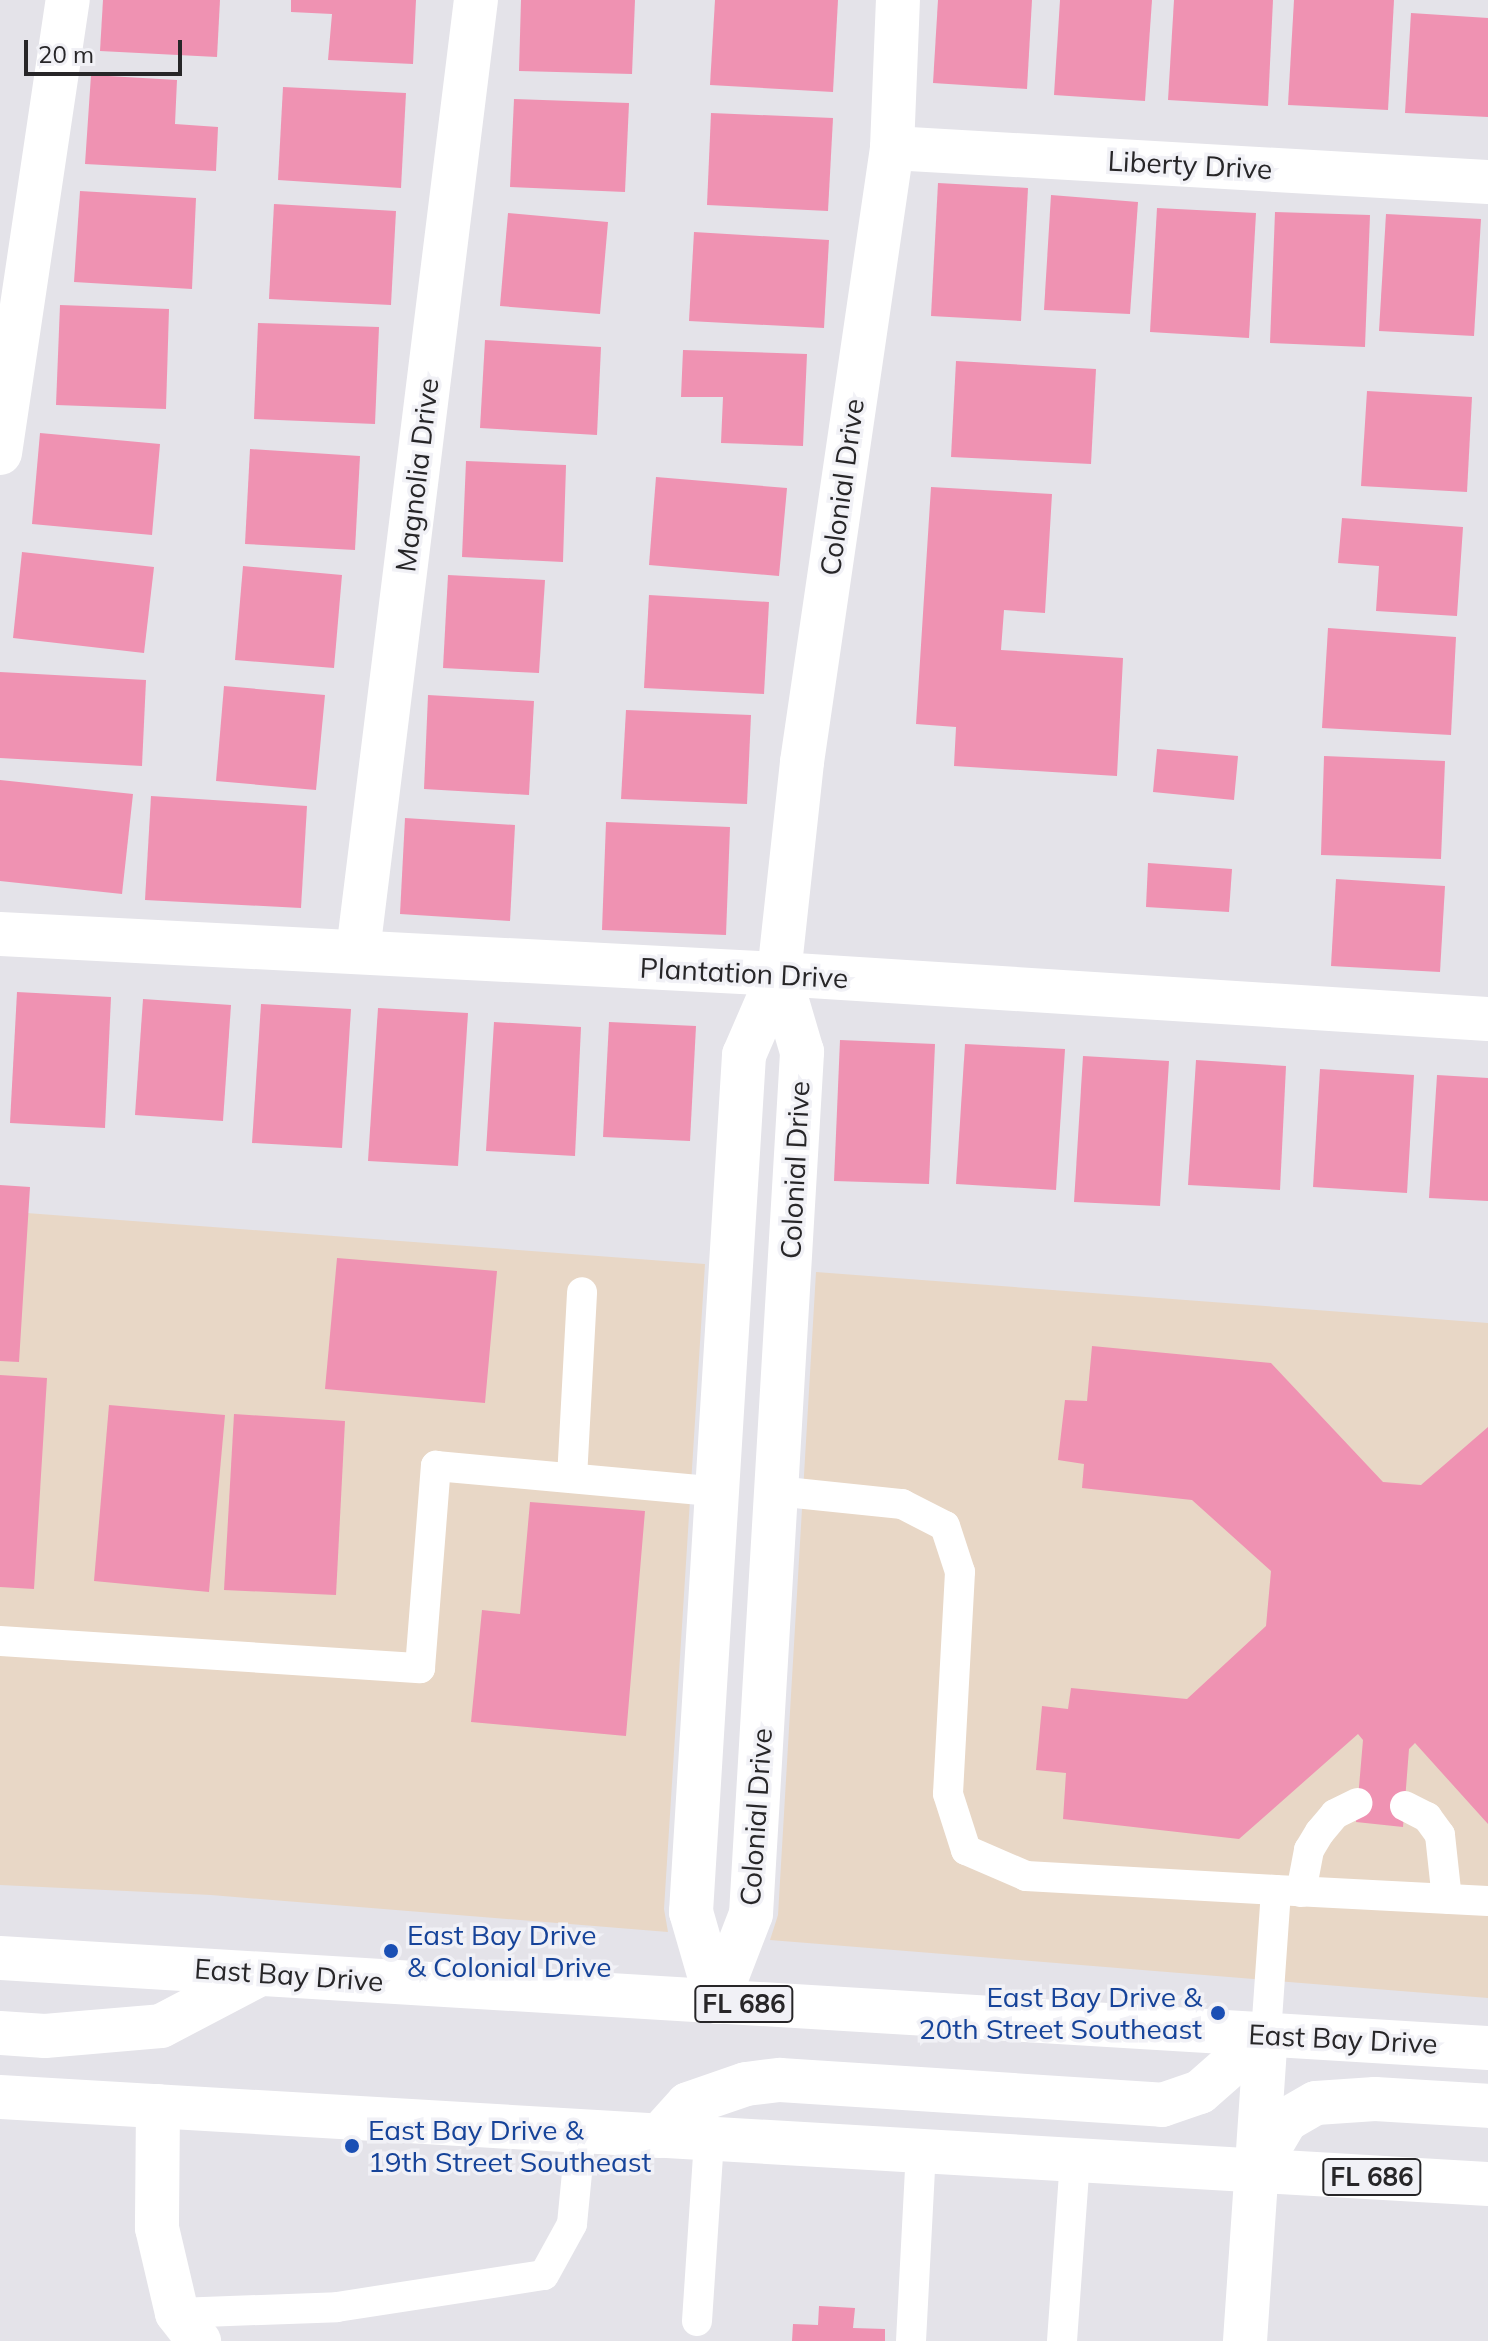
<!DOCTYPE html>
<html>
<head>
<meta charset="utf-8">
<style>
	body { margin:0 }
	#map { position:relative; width:1488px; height:2341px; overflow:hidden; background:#e4e3e9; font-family:Mulish,sans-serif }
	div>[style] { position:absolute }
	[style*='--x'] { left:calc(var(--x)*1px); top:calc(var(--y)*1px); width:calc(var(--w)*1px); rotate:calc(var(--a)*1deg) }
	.commercial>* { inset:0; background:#e8d7c6 }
	.building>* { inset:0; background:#ef92b2 }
	.lane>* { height:30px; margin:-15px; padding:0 15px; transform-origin:15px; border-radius:15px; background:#fff }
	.street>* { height:44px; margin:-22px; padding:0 22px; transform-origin:22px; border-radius:22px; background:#fff }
	.primary>* { height:44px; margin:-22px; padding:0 22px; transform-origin:22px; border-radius:22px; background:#fff }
	.dots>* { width:22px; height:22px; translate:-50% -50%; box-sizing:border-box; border:4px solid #f1f1f6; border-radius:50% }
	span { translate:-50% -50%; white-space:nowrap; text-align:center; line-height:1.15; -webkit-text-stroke:7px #f1f1f6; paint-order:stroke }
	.shield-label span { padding:2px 6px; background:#f1f1f6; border:2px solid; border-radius:6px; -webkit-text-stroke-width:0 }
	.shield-label { font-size:26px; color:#272628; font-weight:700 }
	.street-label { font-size:28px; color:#272628 }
	.transit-label { font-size:28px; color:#164399 }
	.left { translate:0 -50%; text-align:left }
	.right { translate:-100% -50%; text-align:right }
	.scale { position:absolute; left:24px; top:40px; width:158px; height:36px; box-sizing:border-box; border:4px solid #272628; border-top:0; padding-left:10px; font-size:24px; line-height:28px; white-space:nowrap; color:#272628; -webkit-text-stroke:6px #f1f1f6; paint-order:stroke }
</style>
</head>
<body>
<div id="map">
	<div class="commercial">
		<i style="clip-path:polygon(0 1211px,705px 1264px,664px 1909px,668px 1932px,211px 1895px,0 1885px)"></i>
		<i style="clip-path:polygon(816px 1272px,1488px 1323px,1488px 1998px,770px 1940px,778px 1915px)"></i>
	</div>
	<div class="building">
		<i style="clip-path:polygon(103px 0,220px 0,217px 57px,100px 51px)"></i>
		<i style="clip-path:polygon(291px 0,416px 0,413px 64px,328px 60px,332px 14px,291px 12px)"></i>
		<i style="clip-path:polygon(521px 0,635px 0,632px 74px,519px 71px)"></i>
		<i style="clip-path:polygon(715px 0,838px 0,833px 92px,710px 85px)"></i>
		<i style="clip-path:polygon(938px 0,1032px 0,1027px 89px,933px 83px)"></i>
		<i style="clip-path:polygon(1060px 0,1152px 0,1145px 101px,1054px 95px)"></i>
		<i style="clip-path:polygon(1174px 0,1273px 0,1268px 106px,1168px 100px)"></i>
		<i style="clip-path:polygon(1294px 0,1394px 0,1388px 110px,1288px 105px)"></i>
		<i style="clip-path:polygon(1411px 13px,1488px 18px,1488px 117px,1405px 113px)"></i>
		<i style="clip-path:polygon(91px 75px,177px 80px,175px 124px,218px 127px,216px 171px,85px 164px)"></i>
		<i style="clip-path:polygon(283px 87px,406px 93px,401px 188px,278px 180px)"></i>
		<i style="clip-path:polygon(514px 99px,629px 103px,625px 192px,510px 187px)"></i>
		<i style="clip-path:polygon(711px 113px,833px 118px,828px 211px,707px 205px)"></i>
		<i style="clip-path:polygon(938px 183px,1028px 188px,1021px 321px,931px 316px)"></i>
		<i style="clip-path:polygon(80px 191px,196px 198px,192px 289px,74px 282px)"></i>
		<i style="clip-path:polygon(1051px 195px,1138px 202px,1130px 314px,1044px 310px)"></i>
		<i style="clip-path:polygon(274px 204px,396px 211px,391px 305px,269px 299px)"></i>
		<i style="clip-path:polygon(1157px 208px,1256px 213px,1249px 338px,1150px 332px)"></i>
		<i style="clip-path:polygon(1275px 212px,1370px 215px,1365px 347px,1270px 343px)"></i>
		<i style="clip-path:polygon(508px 213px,608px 222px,600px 314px,500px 306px)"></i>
		<i style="clip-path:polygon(1386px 214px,1481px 219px,1474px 336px,1379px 331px)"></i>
		<i style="clip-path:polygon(694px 232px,829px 240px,824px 328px,689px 321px)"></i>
		<i style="clip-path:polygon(60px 305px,169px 309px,166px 409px,56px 405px)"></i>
		<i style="clip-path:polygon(258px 323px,379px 327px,375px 424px,254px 419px)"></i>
		<i style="clip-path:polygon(485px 340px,601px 347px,597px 435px,480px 428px)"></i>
		<i style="clip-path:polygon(683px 350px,807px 354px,803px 446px,721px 443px,723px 397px,681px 397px)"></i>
		<i style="clip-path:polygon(956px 361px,1096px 369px,1091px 464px,951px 457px)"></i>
		<i style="clip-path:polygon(1367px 391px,1472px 397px,1467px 492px,1361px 486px)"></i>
		<i style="clip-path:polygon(40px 433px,160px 444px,152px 535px,32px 524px)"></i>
		<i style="clip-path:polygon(250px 449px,360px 456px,355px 550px,245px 544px)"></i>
		<i style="clip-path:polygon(466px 461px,566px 465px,563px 562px,462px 557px)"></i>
		<i style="clip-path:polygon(656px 477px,787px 488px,779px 576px,649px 565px)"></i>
		<i style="clip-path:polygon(931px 487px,1052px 494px,1045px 613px,1004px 610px,1001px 650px,1123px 658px,1117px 776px,954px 766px,956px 727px,916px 724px)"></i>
		<i style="clip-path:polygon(1342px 518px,1463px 527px,1457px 616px,1376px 611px,1379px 566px,1338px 563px)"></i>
		<i style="clip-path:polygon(22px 552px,154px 567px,144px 653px,13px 638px)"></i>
		<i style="clip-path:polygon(243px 566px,342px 575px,334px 668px,235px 660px)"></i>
		<i style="clip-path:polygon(448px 575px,545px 580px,539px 673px,443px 668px)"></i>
		<i style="clip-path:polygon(649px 595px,769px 602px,764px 694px,644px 688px)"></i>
		<i style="clip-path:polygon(1328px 628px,1456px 637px,1451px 735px,1322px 728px)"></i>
		<i style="clip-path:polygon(0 672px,146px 680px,142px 766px,0 758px)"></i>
		<i style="clip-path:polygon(224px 686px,325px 695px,316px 790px,216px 781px)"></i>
		<i style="clip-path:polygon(428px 695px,534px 701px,529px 795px,424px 789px)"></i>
		<i style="clip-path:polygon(626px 710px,751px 715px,747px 804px,621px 799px)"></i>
		<i style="clip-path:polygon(1157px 749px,1238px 756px,1234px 800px,1153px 792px)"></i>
		<i style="clip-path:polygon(1324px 756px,1445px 761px,1441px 859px,1321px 855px)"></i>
		<i style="clip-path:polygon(0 780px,133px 794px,122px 894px,0 881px)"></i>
		<i style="clip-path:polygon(151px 796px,307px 806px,301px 908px,145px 900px)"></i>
		<i style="clip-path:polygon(405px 818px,515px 825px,510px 921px,400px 914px)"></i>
		<i style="clip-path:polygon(606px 822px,730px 827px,726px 935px,602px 930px)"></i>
		<i style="clip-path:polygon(1148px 863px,1232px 869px,1229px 912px,1146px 907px)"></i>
		<i style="clip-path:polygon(1336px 879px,1445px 886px,1440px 972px,1331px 966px)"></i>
		<i style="clip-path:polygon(17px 992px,111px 997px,105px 1128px,10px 1123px)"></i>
		<i style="clip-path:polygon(143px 999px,231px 1005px,223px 1121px,135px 1115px)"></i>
		<i style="clip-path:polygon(261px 1004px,351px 1009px,342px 1148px,252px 1143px)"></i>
		<i style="clip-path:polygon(378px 1008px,468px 1013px,458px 1166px,368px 1161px)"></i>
		<i style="clip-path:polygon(494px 1022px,581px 1027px,575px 1156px,486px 1151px)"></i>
		<i style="clip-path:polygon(609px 1022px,696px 1026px,690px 1141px,603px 1137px)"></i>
		<i style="clip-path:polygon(840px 1040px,935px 1044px,929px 1184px,834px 1181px)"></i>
		<i style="clip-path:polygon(965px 1044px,1065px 1049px,1056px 1190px,956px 1184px)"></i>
		<i style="clip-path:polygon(1083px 1056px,1169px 1061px,1160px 1206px,1074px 1202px)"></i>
		<i style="clip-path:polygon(1196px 1060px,1286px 1066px,1280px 1190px,1188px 1185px)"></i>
		<i style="clip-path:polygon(1320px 1069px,1414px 1075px,1407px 1193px,1313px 1187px)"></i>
		<i style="clip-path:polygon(1437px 1075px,1488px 1078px,1488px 1201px,1429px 1198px)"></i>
		<i style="clip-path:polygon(0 1185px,30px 1187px,19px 1362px,0 1361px)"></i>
		<i style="clip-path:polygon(337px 1258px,497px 1271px,485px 1403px,325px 1389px)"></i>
		<i style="clip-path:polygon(1092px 1346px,1271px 1363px,1383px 1482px,1421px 1485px,1488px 1427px,1488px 1824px,1415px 1743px,1409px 1749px,1403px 1827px,1356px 1822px,1363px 1740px,1358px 1734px,1239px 1839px,1063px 1819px,1066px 1773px,1036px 1770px,1042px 1706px,1068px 1709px,1071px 1688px,1187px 1699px,1266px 1626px,1271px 1571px,1192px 1500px,1082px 1488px,1084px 1464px,1058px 1460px,1065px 1400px,1087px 1401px)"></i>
		<i style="clip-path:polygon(0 1375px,47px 1378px,34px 1589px,0 1587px)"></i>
		<i style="clip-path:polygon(109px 1405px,225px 1415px,209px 1592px,94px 1581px)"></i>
		<i style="clip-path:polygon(234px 1414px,345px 1421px,336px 1595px,224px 1590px)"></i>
		<i style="clip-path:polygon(530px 1502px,645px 1511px,626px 1736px,471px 1722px,482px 1610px,520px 1614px)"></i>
		<i style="clip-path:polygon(819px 2306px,855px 2308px,853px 2328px,885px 2329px,885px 2341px,792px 2341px,793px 2324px,818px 2325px)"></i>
	</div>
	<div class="lane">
		<i style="--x:572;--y:1478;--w:186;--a:-86.9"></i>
		<i style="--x:776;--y:1491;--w:127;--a:5.9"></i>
		<i style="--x:902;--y:1504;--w:48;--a:27.1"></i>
		<i style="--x:945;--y:1526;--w:48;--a:71.9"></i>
		<i style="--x:960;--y:1572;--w:222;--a:93.1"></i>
		<i style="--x:948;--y:1794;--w:59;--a:72.2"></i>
		<i style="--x:966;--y:1850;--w:65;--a:23.4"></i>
		<i style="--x:1026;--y:1876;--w:250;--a:3.2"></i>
		<i style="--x:0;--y:1641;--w:421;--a:3.7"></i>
		<i style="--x:420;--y:1668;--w:203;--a:-85.5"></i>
		<i style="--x:436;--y:1466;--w:285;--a:5.2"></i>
		<i style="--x:1405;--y:1806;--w:25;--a:27"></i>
		<i style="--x:1427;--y:1817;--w:22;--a:54"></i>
		<i style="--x:1440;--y:1835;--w:64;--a:83.8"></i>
		<i style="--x:1301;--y:1892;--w:43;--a:-79.2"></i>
		<i style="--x:1309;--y:1850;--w:21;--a:-59"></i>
		<i style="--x:1320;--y:1832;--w:23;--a:-50"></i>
		<i style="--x:1335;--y:1814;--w:25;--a:-26"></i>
		<i style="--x:1266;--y:2034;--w:144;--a:-86"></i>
		<i style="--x:1276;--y:1890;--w:212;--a:3"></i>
		<i style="--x:177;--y:2313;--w:160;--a:-2.1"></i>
		<i style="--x:337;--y:2307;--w:209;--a:-8.8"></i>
		<i style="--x:544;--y:2275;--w:58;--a:-61.2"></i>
		<i style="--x:572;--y:2224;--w:92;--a:-84.4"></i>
		<i style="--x:697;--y:2321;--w:182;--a:-86.2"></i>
		<i style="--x:911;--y:2341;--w:190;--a:-87"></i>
		<i style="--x:1062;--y:2341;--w:182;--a:-85.9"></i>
	</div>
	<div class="street">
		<i style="--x:892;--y:148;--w:597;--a:3.27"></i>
		<i style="--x:0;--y:453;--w:458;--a:-81.5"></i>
		<i style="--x:0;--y:934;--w:780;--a:2.94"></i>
		<i style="--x:779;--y:974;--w:710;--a:3.63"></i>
		<i style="--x:358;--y:951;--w:958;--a:-82.93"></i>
		<i style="--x:717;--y:2002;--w:94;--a:-106.1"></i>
		<i style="--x:691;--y:1912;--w:859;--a:-86.46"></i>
		<i style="--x:744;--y:1055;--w:88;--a:-66.6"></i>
		<i style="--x:779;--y:974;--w:213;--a:-83.8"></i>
		<i style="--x:802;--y:762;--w:621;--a:-81.66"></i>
		<i style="--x:892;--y:148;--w:148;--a:-87.7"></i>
		<i style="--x:717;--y:2002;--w:94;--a:-68.9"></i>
		<i style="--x:751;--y:1914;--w:864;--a:-86.61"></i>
		<i style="--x:802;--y:1052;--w:81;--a:-106.4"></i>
		<i style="--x:158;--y:2106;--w:122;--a:90.5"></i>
		<i style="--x:157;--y:2228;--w:87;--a:76.8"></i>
		<i style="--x:177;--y:2313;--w:36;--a:52"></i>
		<i style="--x:1245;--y:2341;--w:308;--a:-86.1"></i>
	</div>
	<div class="primary">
		<i style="--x:0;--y:1958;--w:1491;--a:3.46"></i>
		<i style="--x:0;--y:2033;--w:45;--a:3.8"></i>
		<i style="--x:45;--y:2036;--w:116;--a:-4.9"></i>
		<i style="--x:161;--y:2026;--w:112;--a:-27.7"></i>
		<i style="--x:0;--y:2097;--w:1491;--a:3.35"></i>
		<i style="--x:659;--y:2136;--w:43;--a:-47.8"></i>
		<i style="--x:688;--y:2104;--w:61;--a:-19"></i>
		<i style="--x:746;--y:2084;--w:34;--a:-7"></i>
		<i style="--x:780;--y:2080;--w:383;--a:3.7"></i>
		<i style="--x:1162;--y:2105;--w:40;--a:-18.9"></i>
		<i style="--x:1200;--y:2092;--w:88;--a:-41.3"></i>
		<i style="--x:1257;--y:2169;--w:57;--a:-59.4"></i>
		<i style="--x:1286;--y:2120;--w:34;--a:-30"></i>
		<i style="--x:1316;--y:2103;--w:59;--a:-3.9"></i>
		<i style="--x:1375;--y:2099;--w:113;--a:3.5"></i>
	</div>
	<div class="dots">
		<i style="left:391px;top:1951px;background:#1a4fb4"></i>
		<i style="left:1218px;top:2013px;background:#1a4fb4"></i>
		<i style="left:352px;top:2146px;background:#1a4fb4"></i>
	</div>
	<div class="shield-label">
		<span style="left:744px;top:2004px">FL 686</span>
		<span style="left:1372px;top:2177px">FL 686</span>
	</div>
	<div class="street-label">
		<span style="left:1190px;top:165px;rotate:3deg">Liberty Drive</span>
		<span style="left:417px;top:475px;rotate:-83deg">Magnolia Drive</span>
		<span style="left:842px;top:487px;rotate:-82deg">Colonial Drive</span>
		<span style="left:744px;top:973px;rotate:3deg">Plantation Drive</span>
		<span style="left:795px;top:1170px;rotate:-87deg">Colonial Drive</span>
		<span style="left:756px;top:1817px;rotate:-86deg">Colonial Drive</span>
		<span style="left:289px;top:1975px;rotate:4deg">East Bay Drive</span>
		<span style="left:1343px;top:2039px;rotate:3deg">East Bay Drive</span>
	</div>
	<div class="transit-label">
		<span class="left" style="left:407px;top:1951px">East Bay Drive<br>&amp; Colonial Drive</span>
		<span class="right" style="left:1202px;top:2013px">East Bay Drive &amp;<br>20th Street Southeast</span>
		<span class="left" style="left:368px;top:2146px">East Bay Drive &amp;<br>19th Street Southeast</span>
	</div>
	<div class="scale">20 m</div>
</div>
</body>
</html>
